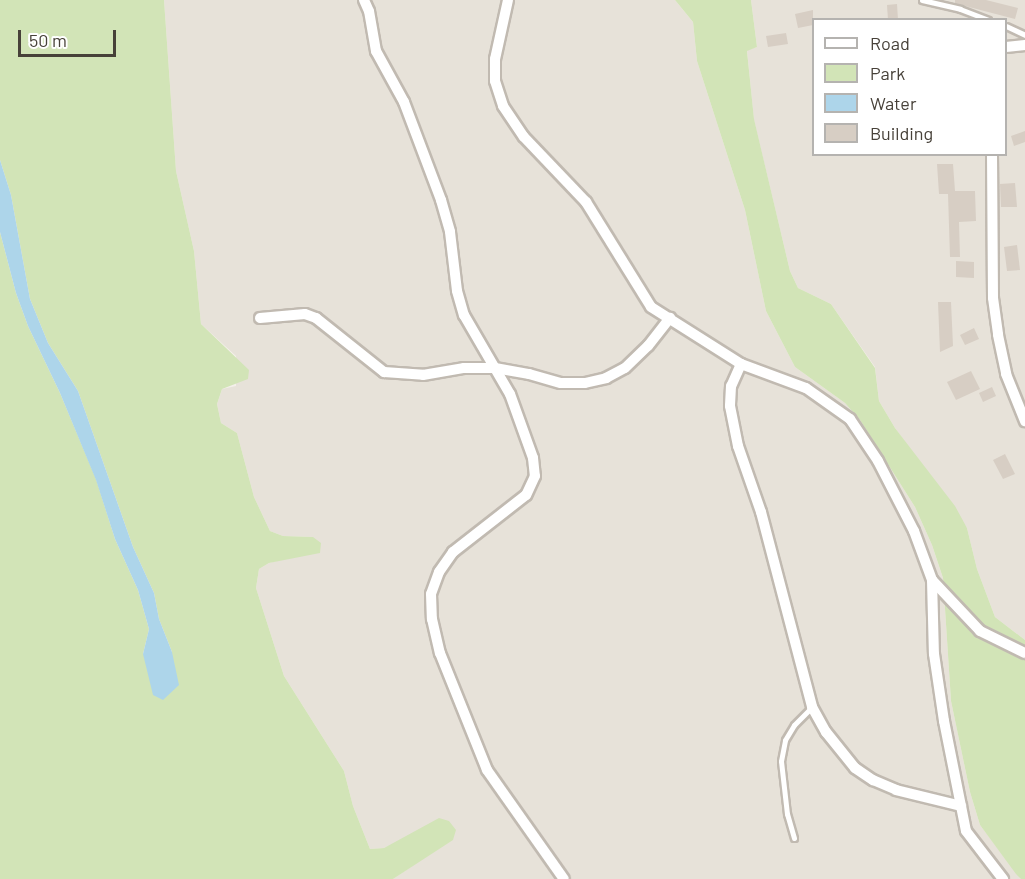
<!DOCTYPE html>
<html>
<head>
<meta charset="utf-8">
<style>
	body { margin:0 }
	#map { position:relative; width:1025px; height:879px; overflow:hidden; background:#f4f0ea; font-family:Barlow,sans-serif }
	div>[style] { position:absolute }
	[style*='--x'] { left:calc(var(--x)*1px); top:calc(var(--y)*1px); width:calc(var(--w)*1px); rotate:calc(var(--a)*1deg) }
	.residential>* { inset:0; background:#e7e2d9 }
	.green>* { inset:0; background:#d2e4b7 }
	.water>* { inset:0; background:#add5ea }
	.building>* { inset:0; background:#d7cec4 }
	.roads { filter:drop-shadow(2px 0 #c1bab1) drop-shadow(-2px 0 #c1bab1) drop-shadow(0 2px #c1bab1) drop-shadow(0 -2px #c1bab1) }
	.lane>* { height:5px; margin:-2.5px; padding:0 2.5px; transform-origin:2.5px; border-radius:2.5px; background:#fff }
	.street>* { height:10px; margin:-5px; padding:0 5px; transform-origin:5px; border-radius:5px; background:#fff }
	span { translate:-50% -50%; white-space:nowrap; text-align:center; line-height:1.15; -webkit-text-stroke:6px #fff; paint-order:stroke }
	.legend { position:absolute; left:812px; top:18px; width:195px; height:138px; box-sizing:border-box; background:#fff; border:2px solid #b5b3b0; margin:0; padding:8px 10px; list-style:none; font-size:18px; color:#474139 }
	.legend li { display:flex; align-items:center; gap:12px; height:30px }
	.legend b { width:30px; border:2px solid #b5b3b0 }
	.scale { position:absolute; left:18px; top:30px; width:98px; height:27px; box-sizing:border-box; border:3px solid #474139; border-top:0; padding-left:8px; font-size:18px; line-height:21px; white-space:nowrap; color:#474139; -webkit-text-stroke:4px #fff; paint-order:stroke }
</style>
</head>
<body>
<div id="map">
	<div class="residential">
		<i style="clip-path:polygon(164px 0,675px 0,693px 22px,697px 61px,745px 210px,766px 311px,795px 367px,845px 403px,860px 420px,915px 507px,932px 545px,943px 578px,951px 701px,970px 792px,980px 825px,1021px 879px,393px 879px,415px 864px,412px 835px,384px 848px,370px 849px,353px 806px,344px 771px,284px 676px,256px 588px,259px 569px,269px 563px,294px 556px,313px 537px,283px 536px,270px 531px,254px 497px,237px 433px,221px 423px,217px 404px,222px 389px,236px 386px,236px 356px,201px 324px,194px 251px,176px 171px)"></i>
		<i style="clip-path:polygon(evenodd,751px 0,1025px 0,1025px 640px,995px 617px,977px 569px,967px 528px,895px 428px,879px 401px,875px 367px,831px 304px,798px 288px,790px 271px,754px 120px,747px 50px,757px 47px,751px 0,814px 20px,1006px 20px,1006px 154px,814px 154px,814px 20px)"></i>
	</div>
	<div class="green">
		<i style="clip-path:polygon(0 0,164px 0,176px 171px,194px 251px,201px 324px,249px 370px,248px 379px,222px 389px,217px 404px,221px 423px,237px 433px,254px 497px,270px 531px,283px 536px,313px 537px,321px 543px,320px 553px,269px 563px,259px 569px,256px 588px,284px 676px,344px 771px,353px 806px,370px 849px,384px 848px,439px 818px,449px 821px,456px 830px,453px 840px,393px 879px,0 879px,0 232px,16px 293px,28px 326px,60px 393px,96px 479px,115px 539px,138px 590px,149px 629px,143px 654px,172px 652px,159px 619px,154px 593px,133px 547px,78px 391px,48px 343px,30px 299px,11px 195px,0 160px)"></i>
		<i style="clip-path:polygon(675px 0,751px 0,757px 47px,747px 51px,754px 119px,790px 271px,798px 288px,831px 304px,875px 368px,879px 401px,895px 428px,955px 506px,967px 528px,977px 569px,995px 617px,1025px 640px,1025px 879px,1021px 879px,1016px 874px,980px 825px,970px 792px,951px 701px,943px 578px,932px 545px,915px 507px,860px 420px,845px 403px,795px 367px,766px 311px,745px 210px,697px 61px,693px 22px)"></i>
	</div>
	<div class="water">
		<i style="clip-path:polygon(0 160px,11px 195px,30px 299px,48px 343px,78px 391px,133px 547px,154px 593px,159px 619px,172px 652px,179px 685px,163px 700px,153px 695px,143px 654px,149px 629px,138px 590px,115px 539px,96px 480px,60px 393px,28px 326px,16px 293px,0 232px)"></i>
	</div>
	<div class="building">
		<i style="clip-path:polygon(955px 0,986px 0,1018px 8px,1015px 19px,969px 7px,955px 3px)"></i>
		<i style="clip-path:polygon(897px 4px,898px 20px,888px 20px,887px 5px)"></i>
		<i style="clip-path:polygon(813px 10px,813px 25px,798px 28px,795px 14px)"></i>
		<i style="clip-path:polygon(786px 33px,788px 44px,768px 47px,766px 36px)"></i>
		<i style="clip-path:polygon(1025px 131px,1025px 142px,1014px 146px,1011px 136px)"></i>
		<i style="clip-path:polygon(937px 164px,953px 164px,955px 191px,975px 191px,976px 221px,959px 222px,960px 257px,950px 257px,948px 194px,939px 194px)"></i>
		<i style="clip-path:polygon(1015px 183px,1017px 207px,1001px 207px,1000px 184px)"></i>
		<i style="clip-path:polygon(1017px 245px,1020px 270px,1007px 271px,1004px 247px)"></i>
		<i style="clip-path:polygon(956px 261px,974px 262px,974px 278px,956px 277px)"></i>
		<i style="clip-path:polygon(938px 302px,951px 302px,953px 346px,940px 352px)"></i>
		<i style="clip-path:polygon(974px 328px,979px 339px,965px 345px,960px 335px)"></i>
		<i style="clip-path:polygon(971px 371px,980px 389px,956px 400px,947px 382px)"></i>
		<i style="clip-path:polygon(992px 387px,996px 396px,983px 402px,979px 393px)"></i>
		<i style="clip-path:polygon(1005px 454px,1015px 474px,1003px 479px,993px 460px)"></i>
	</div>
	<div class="roads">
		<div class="lane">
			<i style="--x:922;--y:0;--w:39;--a:13"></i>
			<i style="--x:960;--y:9;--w:30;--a:21"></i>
			<i style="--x:1006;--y:26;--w:21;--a:25"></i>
			<i style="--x:794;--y:838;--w:25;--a:-106"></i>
			<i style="--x:787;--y:814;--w:53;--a:-96.5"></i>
			<i style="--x:781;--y:761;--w:21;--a:-79"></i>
			<i style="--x:785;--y:740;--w:17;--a:-59"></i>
			<i style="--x:794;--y:725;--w:25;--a:-45"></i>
		</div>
		<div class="street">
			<i style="--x:364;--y:0;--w:12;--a:66"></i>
			<i style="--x:369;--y:11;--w:41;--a:80.1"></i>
			<i style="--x:376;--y:51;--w:58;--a:61.2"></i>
			<i style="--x:404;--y:102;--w:105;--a:69.3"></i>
			<i style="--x:441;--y:200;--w:33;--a:74"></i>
			<i style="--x:450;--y:232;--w:59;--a:83.2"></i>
			<i style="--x:457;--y:291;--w:25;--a:74"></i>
			<i style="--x:464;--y:315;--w:91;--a:59.8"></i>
			<i style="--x:510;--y:394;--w:68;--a:70.2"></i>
			<i style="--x:533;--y:458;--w:18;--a:84"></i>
			<i style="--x:535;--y:476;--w:21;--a:115"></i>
			<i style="--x:526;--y:495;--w:93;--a:142"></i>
			<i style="--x:453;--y:552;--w:24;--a:125"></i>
			<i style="--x:439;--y:572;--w:23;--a:110"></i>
			<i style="--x:431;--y:594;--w:25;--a:88"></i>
			<i style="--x:432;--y:619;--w:35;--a:77"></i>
			<i style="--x:440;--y:653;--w:126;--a:68.1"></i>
			<i style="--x:487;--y:770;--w:133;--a:54.8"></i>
			<i style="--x:508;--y:0;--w:60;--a:102.4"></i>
			<i style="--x:495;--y:59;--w:22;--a:90"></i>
			<i style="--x:495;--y:81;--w:26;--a:72"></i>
			<i style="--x:503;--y:106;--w:37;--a:56"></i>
			<i style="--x:524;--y:137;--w:90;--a:46.4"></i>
			<i style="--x:586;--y:202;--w:123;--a:58.2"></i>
			<i style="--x:651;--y:307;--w:107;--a:32.3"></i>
			<i style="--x:741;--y:364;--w:69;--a:20.3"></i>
			<i style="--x:806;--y:388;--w:54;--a:35.2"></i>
			<i style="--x:850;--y:419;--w:50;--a:56.3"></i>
			<i style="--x:878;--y:461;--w:79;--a:62.8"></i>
			<i style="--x:914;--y:531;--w:52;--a:69.8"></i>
			<i style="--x:932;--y:580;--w:74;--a:88.5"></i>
			<i style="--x:934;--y:654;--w:68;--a:81.5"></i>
			<i style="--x:944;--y:721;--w:112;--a:78.7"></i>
			<i style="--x:966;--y:831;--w:61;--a:52.4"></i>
			<i style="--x:1006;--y:47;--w:19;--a:-6"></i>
			<i style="--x:992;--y:154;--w:144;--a:89.6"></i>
			<i style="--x:993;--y:298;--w:37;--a:82"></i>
			<i style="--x:998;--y:335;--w:40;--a:78"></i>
			<i style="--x:1006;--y:374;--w:51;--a:68"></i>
			<i style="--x:260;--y:318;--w:45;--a:-5.1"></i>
			<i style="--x:305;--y:314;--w:12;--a:20"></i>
			<i style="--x:316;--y:318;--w:87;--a:38.5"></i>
			<i style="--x:384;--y:372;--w:39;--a:4"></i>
			<i style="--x:423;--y:375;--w:42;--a:-9.7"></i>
			<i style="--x:464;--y:368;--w:31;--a:0"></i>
			<i style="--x:495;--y:368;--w:35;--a:10"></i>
			<i style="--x:529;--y:374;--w:33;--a:16"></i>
			<i style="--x:561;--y:383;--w:24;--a:0"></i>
			<i style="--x:585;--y:383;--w:22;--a:-13"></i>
			<i style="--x:606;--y:378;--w:21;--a:-28"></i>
			<i style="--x:625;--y:368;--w:32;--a:-44"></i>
			<i style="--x:648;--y:346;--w:36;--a:-52"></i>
			<i style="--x:741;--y:364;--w:24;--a:114"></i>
			<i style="--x:731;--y:386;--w:20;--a:93"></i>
			<i style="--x:730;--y:406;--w:41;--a:78.7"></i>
			<i style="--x:738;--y:446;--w:70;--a:70.8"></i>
			<i style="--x:761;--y:512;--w:202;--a:75.3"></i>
			<i style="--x:812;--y:707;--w:29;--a:61"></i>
			<i style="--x:826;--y:732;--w:46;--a:51.1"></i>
			<i style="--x:855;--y:768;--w:22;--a:34"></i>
			<i style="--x:873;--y:780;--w:25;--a:23"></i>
			<i style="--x:896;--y:790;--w:67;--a:13.8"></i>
			<i style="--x:932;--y:580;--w:70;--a:46.7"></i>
			<i style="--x:980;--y:631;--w:50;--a:26.1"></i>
		</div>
	</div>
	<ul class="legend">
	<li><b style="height:8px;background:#fff"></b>Road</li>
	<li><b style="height:16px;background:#d2e4b7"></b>Park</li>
	<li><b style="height:16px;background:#add5ea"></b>Water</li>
	<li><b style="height:16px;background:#d7cec4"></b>Building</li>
	</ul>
	<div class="scale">50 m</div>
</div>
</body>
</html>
